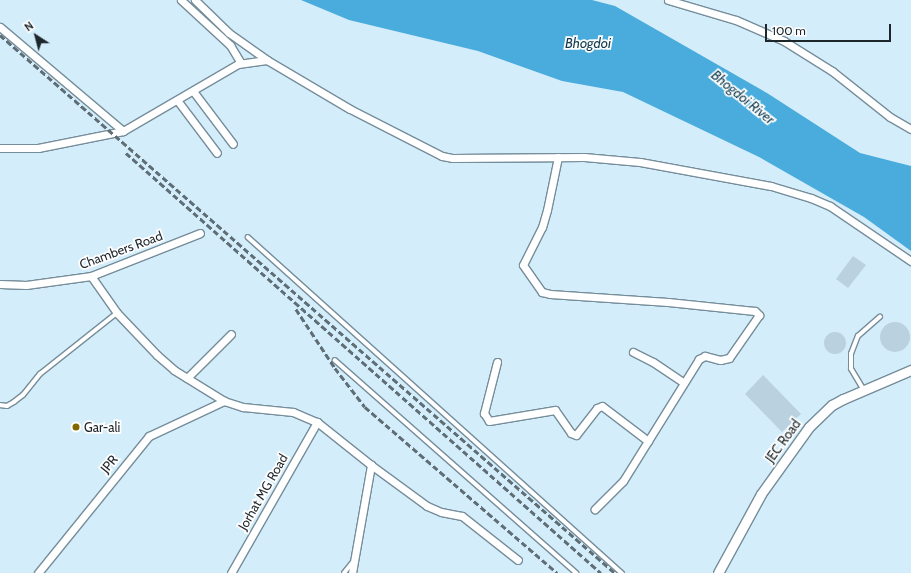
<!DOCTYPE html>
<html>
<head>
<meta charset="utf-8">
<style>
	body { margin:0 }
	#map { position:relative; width:911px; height:573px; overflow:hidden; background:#d4edfb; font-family:Cabin,sans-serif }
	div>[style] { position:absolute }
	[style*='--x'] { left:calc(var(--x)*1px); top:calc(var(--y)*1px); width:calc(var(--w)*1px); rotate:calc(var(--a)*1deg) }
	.water>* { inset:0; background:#49acdc }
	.building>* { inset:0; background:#bad2e0 }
	.round { border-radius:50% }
	.roads { filter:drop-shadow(1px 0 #768d9a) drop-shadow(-1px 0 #768d9a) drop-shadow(0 1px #768d9a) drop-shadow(0 -1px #768d9a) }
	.service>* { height:3.5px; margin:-1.75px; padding:0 1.75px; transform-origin:1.75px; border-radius:1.75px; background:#fff }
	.minor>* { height:7px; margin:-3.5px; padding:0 3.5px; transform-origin:3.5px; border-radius:3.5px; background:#fff }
	.tertiary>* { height:9px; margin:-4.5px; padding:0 4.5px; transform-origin:4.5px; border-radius:4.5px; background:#fff }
	.rail>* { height:2.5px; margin-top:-1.25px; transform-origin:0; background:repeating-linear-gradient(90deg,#5f6d75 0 6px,transparent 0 9px) }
	.dots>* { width:11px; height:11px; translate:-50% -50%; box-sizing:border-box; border:2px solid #fff; border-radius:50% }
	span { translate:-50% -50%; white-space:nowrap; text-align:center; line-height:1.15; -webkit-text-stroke:3.5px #fff; paint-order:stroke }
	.street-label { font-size:13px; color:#1d262b }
	.poi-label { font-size:13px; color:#1d262b }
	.left { translate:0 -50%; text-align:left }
	.water-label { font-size:14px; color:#0f3a4f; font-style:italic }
	.north { position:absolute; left:16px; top:16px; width:40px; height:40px; -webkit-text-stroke:3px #fff; paint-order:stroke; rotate:324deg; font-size:11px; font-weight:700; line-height:16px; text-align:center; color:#1d262b }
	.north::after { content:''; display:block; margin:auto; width:14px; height:18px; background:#1d262b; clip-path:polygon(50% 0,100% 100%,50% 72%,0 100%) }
	.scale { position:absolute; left:765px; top:24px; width:126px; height:18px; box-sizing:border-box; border:2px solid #1d262b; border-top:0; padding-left:5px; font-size:12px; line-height:14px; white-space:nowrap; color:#1d262b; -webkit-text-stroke:3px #fff; paint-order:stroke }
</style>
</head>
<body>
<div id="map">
	<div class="water">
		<i style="clip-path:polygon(301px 0,592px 0,615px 6px,767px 93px,860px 153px,911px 166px,911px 251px,864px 217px,759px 157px,623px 92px,562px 81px,478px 51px,349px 20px)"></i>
	</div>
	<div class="building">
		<i style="clip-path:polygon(853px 256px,866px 265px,848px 288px,836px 279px)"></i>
		<i class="round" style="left:880px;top:322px;width:30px;height:30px"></i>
		<i class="round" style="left:824px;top:332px;width:22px;height:22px"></i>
		<i style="clip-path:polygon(763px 375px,801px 414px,782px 432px,745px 394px)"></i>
	</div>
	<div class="roads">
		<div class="service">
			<i style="--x:248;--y:237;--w:503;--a:41.94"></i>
			<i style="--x:335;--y:360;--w:322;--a:41.4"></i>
			<i style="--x:863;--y:389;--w:23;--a:-121"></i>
			<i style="--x:851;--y:369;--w:15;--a:-90"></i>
			<i style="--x:851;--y:354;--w:19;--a:-69"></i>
			<i style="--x:858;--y:336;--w:29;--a:-41"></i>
			<i style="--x:0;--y:405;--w:7;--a:8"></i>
			<i style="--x:7;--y:406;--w:8;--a:-30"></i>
			<i style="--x:14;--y:402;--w:11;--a:-38"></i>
			<i style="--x:23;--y:395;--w:27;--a:-51"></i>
			<i style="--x:40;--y:374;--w:98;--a:-38.4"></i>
			<i style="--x:344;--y:573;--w:13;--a:-51"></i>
		</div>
		<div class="minor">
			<i style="--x:181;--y:0;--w:67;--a:42.6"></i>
			<i style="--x:230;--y:45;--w:21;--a:59"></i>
			<i style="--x:195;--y:0;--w:47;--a:44.1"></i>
			<i style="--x:229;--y:33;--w:47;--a:35.4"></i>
			<i style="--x:267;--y:60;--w:96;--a:30.6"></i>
			<i style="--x:350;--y:109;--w:103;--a:27.1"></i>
			<i style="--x:442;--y:156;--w:10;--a:11"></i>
			<i style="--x:452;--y:158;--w:132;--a:-0.4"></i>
			<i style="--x:584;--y:157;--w:56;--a:5.1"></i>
			<i style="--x:640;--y:162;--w:133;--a:10.4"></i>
			<i style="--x:771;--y:186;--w:42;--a:16.7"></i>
			<i style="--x:811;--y:198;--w:21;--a:23"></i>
			<i style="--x:830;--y:206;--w:98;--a:34.2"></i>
			<i style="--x:668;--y:0;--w:71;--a:16.4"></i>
			<i style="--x:736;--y:20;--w:52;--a:23.6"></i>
			<i style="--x:784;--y:41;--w:57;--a:32"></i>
			<i style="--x:832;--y:71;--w:74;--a:38.4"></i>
			<i style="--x:890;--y:117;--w:24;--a:30"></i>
			<i style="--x:0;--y:27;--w:161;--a:40.2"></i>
			<i style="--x:193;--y:91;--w:66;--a:53"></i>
			<i style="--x:177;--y:100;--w:66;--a:53"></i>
			<i style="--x:0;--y:148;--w:38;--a:0"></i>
			<i style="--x:38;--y:148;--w:87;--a:-11.3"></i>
			<i style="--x:123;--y:131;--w:133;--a:-30.2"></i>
			<i style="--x:238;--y:64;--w:29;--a:-8"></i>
			<i style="--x:558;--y:157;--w:54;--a:101.7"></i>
			<i style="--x:547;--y:210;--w:18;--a:106"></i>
			<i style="--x:542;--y:227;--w:42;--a:116.6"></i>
			<i style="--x:523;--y:265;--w:33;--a:55"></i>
			<i style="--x:542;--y:292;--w:8;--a:14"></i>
			<i style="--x:550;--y:294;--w:118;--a:3.9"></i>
			<i style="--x:668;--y:302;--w:87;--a:5.9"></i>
			<i style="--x:755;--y:311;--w:6;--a:45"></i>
			<i style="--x:759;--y:315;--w:52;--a:124.9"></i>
			<i style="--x:729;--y:358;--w:9;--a:167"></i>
			<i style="--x:720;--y:360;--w:16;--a:-165"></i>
			<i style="--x:705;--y:356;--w:7;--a:153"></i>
			<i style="--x:699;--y:359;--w:144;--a:121.9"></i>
			<i style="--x:623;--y:481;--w:40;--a:135"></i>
			<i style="--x:91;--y:276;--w:45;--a:54.9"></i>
			<i style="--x:117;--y:313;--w:58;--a:46.4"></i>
			<i style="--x:157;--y:355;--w:23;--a:41"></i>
			<i style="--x:174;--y:370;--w:59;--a:31.8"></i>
			<i style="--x:224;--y:401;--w:20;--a:18"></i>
			<i style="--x:243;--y:407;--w:50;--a:5.7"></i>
			<i style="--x:293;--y:412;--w:26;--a:23"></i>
			<i style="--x:317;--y:422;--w:69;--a:38.5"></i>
			<i style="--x:371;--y:465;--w:69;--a:36.2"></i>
			<i style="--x:427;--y:506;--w:15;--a:23"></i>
			<i style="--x:441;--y:512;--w:21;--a:11"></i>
			<i style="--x:462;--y:516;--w:71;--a:38.2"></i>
			<i style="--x:0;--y:284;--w:26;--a:2"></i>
			<i style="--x:26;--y:285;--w:66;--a:-7.9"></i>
			<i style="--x:91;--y:276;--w:117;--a:-21.5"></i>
			<i style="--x:633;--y:352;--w:22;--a:27"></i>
			<i style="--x:653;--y:362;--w:37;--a:34"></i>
			<i style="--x:497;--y:362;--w:53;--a:104.3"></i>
			<i style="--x:484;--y:413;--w:9;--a:58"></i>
			<i style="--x:489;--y:421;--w:67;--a:-9.5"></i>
			<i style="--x:555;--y:410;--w:28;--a:55"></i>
			<i style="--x:571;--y:433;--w:5;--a:22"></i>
			<i style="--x:576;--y:435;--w:34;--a:-52"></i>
			<i style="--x:597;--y:408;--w:5;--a:-22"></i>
			<i style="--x:602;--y:406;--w:58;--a:37.3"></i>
			<i style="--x:187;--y:378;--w:62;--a:-45"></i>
			<i style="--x:38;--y:573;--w:176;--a:-51"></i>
			<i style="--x:149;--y:436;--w:83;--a:-25"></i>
			<i style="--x:231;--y:573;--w:174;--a:-60.3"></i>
			<i style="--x:352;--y:573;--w:110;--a:-80"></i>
		</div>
		<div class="tertiary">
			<i style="--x:718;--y:573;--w:90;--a:-61.4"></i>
			<i style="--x:761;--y:494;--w:82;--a:-54.4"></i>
			<i style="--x:809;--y:427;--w:32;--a:-44"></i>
			<i style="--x:832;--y:405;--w:13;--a:-29"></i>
			<i style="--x:843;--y:399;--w:74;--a:-23.1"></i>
		</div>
	</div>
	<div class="rail">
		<i style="--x:0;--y:35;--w:817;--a:41.18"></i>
		<i style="--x:126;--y:153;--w:634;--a:41.48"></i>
		<i style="--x:296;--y:309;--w:71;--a:56.5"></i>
		<i style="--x:335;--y:368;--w:49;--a:52.4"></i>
		<i style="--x:365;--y:407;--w:254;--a:40.8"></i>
	</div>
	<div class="dots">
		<i style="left:76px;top:427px;background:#826700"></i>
	</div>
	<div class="street-label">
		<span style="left:121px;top:250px;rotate:-20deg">Chambers Road</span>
		<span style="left:783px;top:441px;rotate:-54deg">JEC Road</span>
		<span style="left:109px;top:464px;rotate:-51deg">JPR</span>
		<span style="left:263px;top:492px;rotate:-60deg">Jorhat MG Road</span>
	</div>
	<div class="poi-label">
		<span class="left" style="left:84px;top:427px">Gar-ali</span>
	</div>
	<div class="water-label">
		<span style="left:588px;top:43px">Bhogdoi</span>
		<span style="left:743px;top:97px;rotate:39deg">Bhogdoi River</span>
	</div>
	<div class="north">N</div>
	<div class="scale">100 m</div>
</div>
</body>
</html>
